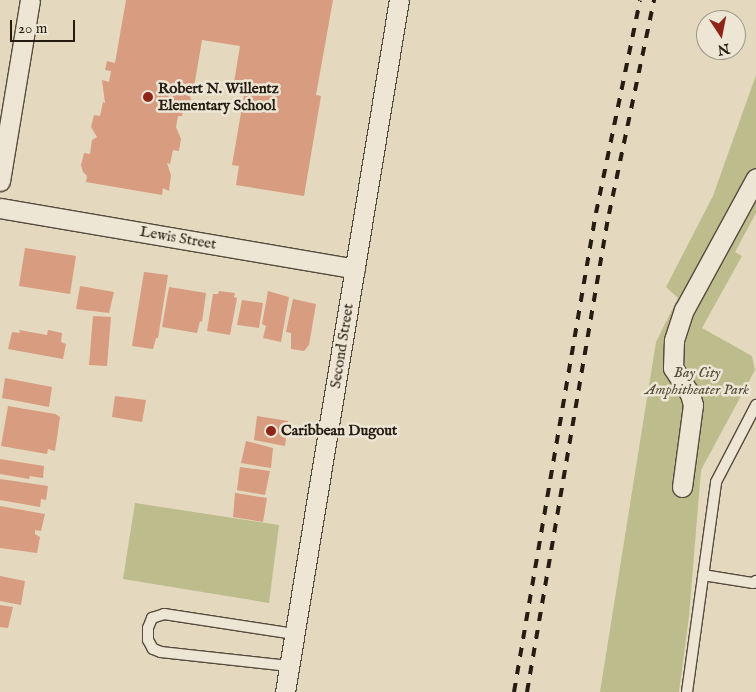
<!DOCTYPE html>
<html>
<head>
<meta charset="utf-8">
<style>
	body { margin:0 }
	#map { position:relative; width:756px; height:692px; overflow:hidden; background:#e4d8be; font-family:"IM FELL English",serif }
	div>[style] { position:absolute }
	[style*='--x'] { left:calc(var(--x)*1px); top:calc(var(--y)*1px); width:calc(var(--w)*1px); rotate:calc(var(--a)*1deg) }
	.green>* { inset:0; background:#bcbc8c }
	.building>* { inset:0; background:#d89c81 }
	.roads { filter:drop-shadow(1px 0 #564b3d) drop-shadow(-1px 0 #564b3d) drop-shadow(0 1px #564b3d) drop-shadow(0 -1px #564b3d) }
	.lane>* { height:10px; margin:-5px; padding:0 5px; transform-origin:5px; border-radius:5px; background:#ede6d5 }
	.street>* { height:19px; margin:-9.5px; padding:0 9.5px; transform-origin:9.5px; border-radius:9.5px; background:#ede6d5 }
	.rail>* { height:4px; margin-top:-2px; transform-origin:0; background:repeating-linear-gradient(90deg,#271c12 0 9px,transparent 0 18px) }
	.dots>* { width:14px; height:14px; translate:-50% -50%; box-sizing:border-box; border:2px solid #ede6d5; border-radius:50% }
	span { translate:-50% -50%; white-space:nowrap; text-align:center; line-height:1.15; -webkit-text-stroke:5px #ede6d5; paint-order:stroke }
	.poi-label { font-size:15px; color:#271c12; font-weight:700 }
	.left { translate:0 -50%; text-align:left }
	.street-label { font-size:15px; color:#271c12 }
	.park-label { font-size:15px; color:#544c37; font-style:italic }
	.north { position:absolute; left:696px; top:10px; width:50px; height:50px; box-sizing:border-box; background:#ede6d5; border:1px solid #9e9587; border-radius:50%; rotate:169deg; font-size:14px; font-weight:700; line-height:20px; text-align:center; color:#271c12 }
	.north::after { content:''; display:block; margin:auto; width:18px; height:22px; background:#8f2418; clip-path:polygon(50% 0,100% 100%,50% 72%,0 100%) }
	.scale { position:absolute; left:10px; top:20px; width:65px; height:22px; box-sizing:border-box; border:2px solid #271c12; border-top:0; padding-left:6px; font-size:15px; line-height:18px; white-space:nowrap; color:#271c12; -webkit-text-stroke:4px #ede6d5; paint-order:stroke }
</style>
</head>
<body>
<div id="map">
	<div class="green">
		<i style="clip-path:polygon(756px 75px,756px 213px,735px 252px,742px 256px,702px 328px,752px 356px,755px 370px,701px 470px,689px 616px,679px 692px,600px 692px,656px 342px,678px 298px,666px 287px,713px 196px)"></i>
		<i style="clip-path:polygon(135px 503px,279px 525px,269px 603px,123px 579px)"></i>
	</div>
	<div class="building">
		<i style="clip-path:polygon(126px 0,333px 0,316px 95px,321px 96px,304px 196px,236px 185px,239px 166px,232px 165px,246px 84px,234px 82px,240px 46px,202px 40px,194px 87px,187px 85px,187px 91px,191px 99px,189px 113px,183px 109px,182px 116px,178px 116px,176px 127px,181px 139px,179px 151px,173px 150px,170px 164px,167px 163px,171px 175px,169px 191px,163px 188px,162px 195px,86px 182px,87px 176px,83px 172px,81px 165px,84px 153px,90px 154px,92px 140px,97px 137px,91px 127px,94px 115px,100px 116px,103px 102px,105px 103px,102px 80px,109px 82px,111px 71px,105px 70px,107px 61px,115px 63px)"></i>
		<i style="clip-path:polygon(25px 248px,76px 256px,70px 294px,19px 286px)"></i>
		<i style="clip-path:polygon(144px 272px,168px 275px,158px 338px,156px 338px,153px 349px,132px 346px)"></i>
		<i style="clip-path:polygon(80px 286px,114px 292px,109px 313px,76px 309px)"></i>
		<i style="clip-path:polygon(169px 287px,206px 293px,202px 322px,200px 321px,197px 333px,162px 327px)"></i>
		<i style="clip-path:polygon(219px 291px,235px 293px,234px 297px,237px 298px,230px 335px,207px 331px,213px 294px,218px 294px)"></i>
		<i style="clip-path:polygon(268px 291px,289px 297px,281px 342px,263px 338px,266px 326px,262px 324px)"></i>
		<i style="clip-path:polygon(293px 299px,316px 304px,309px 345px,304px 351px,291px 349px,291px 333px,286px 332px)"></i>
		<i style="clip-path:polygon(242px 300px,263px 303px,259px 328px,237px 325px)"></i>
		<i style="clip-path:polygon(93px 316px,111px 317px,107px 366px,89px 365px)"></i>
		<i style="clip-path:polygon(19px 330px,47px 335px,48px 330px,62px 333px,61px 342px,66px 344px,63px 359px,8px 349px,12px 332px,20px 333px)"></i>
		<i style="clip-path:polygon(5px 378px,52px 387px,49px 407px,2px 398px)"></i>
		<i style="clip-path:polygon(115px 396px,146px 400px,142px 422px,112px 417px)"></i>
		<i style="clip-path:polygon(8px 406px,55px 414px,60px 417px,55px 451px,48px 449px,47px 454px,1px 446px)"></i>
		<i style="clip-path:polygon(257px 416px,288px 421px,285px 446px,254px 440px)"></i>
		<i style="clip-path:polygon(246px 441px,273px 448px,271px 468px,241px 463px)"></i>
		<i style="clip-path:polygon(0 459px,44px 466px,43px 478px,30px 476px,29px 479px,0 474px)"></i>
		<i style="clip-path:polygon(240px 467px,270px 471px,265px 495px,237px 490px)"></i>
		<i style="clip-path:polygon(0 479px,48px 486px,46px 500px,41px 499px,40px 507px,0 500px)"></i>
		<i style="clip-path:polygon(235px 493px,267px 498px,263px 522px,233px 517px)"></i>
		<i style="clip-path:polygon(0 506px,45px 514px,41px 531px,35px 530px,35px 534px,40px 537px,37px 553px,0 548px)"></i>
		<i style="clip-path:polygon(0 576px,25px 581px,21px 605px,0 601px)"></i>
		<i style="clip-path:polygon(0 605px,13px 607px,8px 628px,0 627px)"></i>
	</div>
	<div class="roads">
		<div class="lane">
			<i style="--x:703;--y:575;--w:51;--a:9.1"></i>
			<i style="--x:753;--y:583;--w:4;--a:-34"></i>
			<i style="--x:289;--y:666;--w:129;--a:-173.8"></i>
			<i style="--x:161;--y:652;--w:9;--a:-159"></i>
			<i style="--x:153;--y:649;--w:10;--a:-119"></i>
			<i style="--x:148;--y:640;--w:12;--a:-90"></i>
			<i style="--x:148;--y:628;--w:11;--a:-68"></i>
			<i style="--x:152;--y:618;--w:13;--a:-18"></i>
			<i style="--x:164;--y:614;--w:132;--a:8.7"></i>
			<i style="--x:687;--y:692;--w:212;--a:-82.1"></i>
			<i style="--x:716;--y:482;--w:87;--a:-62.5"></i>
		</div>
		<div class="street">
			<i style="--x:0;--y:181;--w:183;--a:-80.6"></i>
			<i style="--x:0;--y:208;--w:360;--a:9.7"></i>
			<i style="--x:682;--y:487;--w:83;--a:-82.4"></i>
			<i style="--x:693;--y:405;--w:11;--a:-105"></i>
			<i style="--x:690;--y:394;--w:31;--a:-123"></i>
			<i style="--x:673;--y:368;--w:28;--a:-88"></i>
			<i style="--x:674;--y:340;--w:32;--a:-72"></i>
			<i style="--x:684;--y:310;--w:150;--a:-61.4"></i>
			<i style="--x:285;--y:692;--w:701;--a:-80.65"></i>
		</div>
	</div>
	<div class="rail">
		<i style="--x:514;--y:692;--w:486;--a:-80.3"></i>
		<i style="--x:596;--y:213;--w:217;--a:-78.3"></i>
		<i style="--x:527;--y:692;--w:485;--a:-80.3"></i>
		<i style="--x:609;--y:214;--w:219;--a:-78.1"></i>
	</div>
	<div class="dots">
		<i style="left:148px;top:97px;background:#8f2418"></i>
		<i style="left:271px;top:431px;background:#8f2418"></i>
	</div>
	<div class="poi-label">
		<span class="left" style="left:158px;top:97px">Robert N. Willentz<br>Elementary School</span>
		<span class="left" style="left:281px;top:431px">Caribbean Dugout</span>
	</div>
	<div class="street-label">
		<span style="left:178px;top:238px;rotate:10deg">Lewis Street</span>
		<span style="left:342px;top:346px;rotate:-81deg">Second Street</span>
	</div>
	<div class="park-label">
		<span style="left:697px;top:381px">Bay City<br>Amphitheater Park</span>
	</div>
	<div class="north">N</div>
	<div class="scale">20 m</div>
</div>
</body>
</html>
